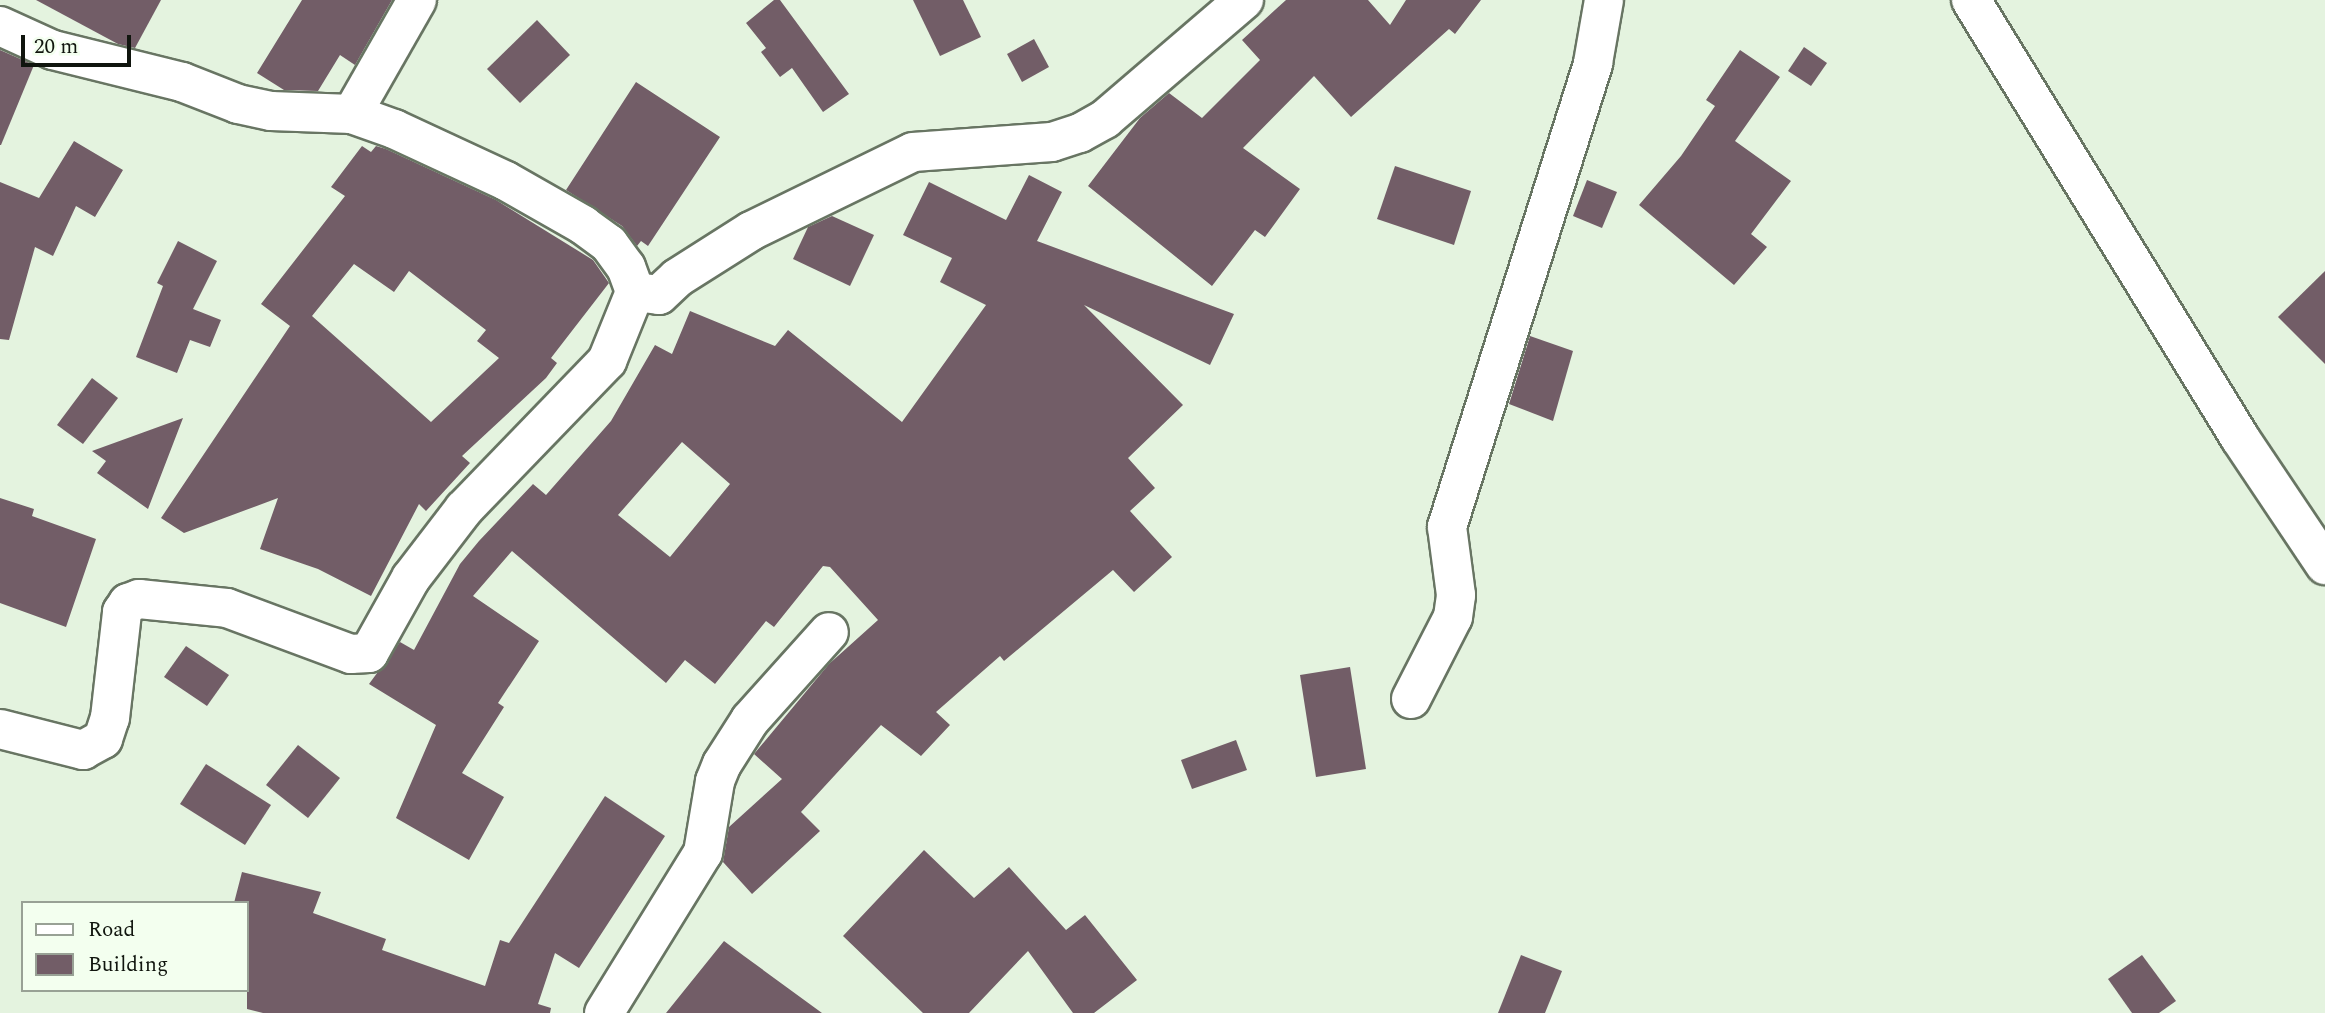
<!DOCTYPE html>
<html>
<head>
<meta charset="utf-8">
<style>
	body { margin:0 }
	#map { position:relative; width:2325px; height:1013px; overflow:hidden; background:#e4f3df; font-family:Spectral,serif }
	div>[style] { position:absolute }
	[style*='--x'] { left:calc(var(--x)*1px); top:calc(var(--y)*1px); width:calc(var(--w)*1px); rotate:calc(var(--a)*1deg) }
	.building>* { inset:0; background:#725d67 }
	.roads { filter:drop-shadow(2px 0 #687563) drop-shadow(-2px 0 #687563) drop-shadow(0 2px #687563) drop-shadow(0 -2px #687563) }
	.minor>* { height:38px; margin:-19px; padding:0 19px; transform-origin:19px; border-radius:19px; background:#fff }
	span { translate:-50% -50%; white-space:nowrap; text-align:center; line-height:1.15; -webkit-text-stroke:5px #f3ffef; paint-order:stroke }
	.legend { position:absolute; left:21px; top:901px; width:228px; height:91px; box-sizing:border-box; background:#f3ffef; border:2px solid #98a195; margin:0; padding:9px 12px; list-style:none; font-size:21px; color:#10150e }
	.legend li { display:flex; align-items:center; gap:14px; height:35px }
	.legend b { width:35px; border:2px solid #98a195 }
	.scale { position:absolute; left:21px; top:35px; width:110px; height:32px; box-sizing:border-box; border:4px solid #10150e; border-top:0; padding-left:9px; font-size:21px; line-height:24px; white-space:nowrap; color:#10150e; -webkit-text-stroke:5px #f3ffef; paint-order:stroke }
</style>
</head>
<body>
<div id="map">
	<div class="building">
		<i style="clip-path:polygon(36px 0,161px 0,135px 48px,118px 44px)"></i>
		<i style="clip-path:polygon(302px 0,392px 0,355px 65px,340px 55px,318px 91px,284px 90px,257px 73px)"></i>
		<i style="clip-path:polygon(774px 0,780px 0,849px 94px,823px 112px,792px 68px,780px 77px,761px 52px,766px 48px,746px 23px)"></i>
		<i style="clip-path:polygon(913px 0,963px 0,981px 37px,940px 56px)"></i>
		<i style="clip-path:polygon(1286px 0,1368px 0,1390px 25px,1406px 0,1481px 0,1455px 34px,1449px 29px,1351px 117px,1314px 76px,1243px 148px,1300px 189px,1265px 237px,1255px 230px,1212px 286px,1088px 186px,1140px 118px,1169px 93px,1202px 118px,1260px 60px,1242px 40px)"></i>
		<i style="clip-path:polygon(537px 20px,570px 55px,520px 103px,487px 69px)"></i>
		<i style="clip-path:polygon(1034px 39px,1049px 67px,1022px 82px,1007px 54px)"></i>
		<i style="clip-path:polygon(1804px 47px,1827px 63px,1811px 86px,1788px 71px)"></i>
		<i style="clip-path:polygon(0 50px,34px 65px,1px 145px,0 145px)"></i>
		<i style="clip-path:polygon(1740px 50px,1780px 77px,1735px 141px,1791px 181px,1751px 234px,1767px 247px,1734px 285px,1639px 205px,1681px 156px,1715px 106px,1706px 100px)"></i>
		<i style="clip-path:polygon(636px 82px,720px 137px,648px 246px,641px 241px,637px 246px,622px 226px,566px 190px)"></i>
		<i style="clip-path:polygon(74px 141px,123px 170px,95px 217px,76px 206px,53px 256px,35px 247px,9px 340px,0 339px,0 182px,39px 198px)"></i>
		<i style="clip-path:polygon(evenodd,362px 146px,371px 152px,376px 146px,386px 149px,496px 200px,593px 260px,609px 283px,551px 358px,557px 363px,546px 378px,462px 456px,470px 463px,426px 511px,419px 504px,371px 596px,318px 569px,260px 549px,278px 498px,184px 533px,161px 518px,290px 326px,261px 304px,345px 196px,331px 187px,362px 146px,354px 264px,394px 292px,409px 271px,486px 330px,477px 341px,499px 358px,431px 422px,312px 316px,354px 264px)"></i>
		<i style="clip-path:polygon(1395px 166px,1471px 191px,1454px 245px,1377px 219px)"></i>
		<i style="clip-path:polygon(evenodd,1029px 175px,1062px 192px,1037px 241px,1234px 314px,1210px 365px,1084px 305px,1183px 405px,1128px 458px,1155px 488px,1130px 511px,1172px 557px,1134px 592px,1113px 570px,1004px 661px,1000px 656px,936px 712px,950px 725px,921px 756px,881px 725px,801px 812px,820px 831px,752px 894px,723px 862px,729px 827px,782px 779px,754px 754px,829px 664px,878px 620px,830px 567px,823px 566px,774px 627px,766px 621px,715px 684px,685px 660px,666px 683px,512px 551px,473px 596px,539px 641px,498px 703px,504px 707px,462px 773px,504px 797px,469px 860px,396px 818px,436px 725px,369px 684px,400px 642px,414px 650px,460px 564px,479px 541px,533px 484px,546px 495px,611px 421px,655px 345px,672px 354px,690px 311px,775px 346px,788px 330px,902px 422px,986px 305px,940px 282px,952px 258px,903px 235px,929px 182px,1006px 220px,1029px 175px,682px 442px,730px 484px,670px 557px,618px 515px,682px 442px)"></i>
		<i style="clip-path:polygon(1587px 180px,1617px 192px,1602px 228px,1573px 216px)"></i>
		<i style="clip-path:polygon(832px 216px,874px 235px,850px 286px,793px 259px,808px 227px)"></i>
		<i style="clip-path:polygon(178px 241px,217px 261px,193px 309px,221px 320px,210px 347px,190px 340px,177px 373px,136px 357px,163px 286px,157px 283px)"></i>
		<i style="clip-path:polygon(2325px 271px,2325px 364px,2278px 317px)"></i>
		<i style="clip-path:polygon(1530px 336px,1573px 351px,1553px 421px,1509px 404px)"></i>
		<i style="clip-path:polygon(92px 378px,118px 398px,83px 444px,57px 425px)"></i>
		<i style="clip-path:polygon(183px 418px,148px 509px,97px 473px,106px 461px,92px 451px)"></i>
		<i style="clip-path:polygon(0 498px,34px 509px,32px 516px,96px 539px,66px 627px,0 603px)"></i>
		<i style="clip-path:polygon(186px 646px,229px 675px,207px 706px,164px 677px)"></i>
		<i style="clip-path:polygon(1350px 667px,1366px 769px,1316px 777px,1300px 675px)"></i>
		<i style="clip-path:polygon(1236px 740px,1247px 770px,1192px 789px,1181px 760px)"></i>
		<i style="clip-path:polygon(298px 745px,340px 778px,308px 818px,266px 785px)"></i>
		<i style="clip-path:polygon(206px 764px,271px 805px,245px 845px,180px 804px)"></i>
		<i style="clip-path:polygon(605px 796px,665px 836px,579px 968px,555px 953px,538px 1004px,551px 1008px,550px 1013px,263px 1013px,247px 1009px,247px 903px,234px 903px,242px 872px,321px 892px,313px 913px,386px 939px,382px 950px,485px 986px,500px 940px,509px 943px)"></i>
		<i style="clip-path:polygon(924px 850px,974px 898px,1009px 867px,1066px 930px,1085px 915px,1137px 980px,1094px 1013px,1073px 1013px,1028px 951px,969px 1013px,923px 1013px,843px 936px)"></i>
		<i style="clip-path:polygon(724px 941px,744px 956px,822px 1013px,666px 1013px)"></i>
		<i style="clip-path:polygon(1521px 955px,1562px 971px,1545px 1013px,1498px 1013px)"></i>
		<i style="clip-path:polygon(2142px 955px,2176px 1001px,2159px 1013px,2132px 1013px,2108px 979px)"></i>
	</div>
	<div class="roads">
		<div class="minor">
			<i style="--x:1971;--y:0;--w:514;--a:58.44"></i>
			<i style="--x:2240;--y:438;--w:153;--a:56.2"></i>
			<i style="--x:0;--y:26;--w:58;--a:24.4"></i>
			<i style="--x:53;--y:50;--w:133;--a:13.9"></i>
			<i style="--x:182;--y:82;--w:60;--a:21.4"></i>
			<i style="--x:238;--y:104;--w:34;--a:12"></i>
			<i style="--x:271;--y:111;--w:81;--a:2.1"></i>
			<i style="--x:352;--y:114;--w:45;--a:19.7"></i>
			<i style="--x:394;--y:129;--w:123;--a:24.9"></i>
			<i style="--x:506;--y:181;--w:89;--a:29.7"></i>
			<i style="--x:583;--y:225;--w:32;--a:36"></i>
			<i style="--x:609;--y:244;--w:29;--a:54"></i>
			<i style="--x:626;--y:267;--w:27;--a:70"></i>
			<i style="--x:352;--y:114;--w:131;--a:-60.3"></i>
			<i style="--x:1411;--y:699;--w:92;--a:-62.9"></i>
			<i style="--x:1453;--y:617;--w:22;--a:-82"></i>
			<i style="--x:1456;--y:595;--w:69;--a:-97.5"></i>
			<i style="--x:1447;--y:527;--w:486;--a:-72.5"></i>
			<i style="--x:1593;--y:63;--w:64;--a:-80.1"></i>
			<i style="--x:0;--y:729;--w:86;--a:14.2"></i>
			<i style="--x:83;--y:750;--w:23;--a:-29"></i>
			<i style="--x:103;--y:739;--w:22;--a:-72"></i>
			<i style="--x:110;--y:718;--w:107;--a:-83.5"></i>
			<i style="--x:122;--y:612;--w:11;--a:-56"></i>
			<i style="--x:128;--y:603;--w:12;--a:-20"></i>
			<i style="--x:139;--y:599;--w:88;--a:5.8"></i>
			<i style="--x:227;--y:608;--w:132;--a:20.4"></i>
			<i style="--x:351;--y:654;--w:18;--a:-3"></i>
			<i style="--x:369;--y:653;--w:86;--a:-60.8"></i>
			<i style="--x:411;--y:578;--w:87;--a:-52.5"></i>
			<i style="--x:464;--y:509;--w:206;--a:-46"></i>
			<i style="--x:607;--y:361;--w:74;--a:-67.9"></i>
			<i style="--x:635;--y:292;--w:24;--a:7"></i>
			<i style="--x:659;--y:295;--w:25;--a:-43"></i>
			<i style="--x:677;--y:278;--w:88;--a:-32.4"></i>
			<i style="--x:751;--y:231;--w:180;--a:-26"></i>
			<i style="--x:913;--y:152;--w:139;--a:-4.1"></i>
			<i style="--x:1052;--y:142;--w:29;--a:-18"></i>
			<i style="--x:1080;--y:133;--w:29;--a:-29"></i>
			<i style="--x:1105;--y:119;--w:183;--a:-40.6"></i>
			<i style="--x:604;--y:1013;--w:188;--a:-58.3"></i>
			<i style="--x:703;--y:853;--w:73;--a:-80.5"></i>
			<i style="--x:715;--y:781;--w:18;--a:-68"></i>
			<i style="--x:722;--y:764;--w:52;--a:-57.5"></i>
			<i style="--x:750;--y:720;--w:118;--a:-48.1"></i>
		</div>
	</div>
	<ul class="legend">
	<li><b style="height:9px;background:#fff"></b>Road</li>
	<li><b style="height:19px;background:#725d67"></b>Building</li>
	</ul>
	<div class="scale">20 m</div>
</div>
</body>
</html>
